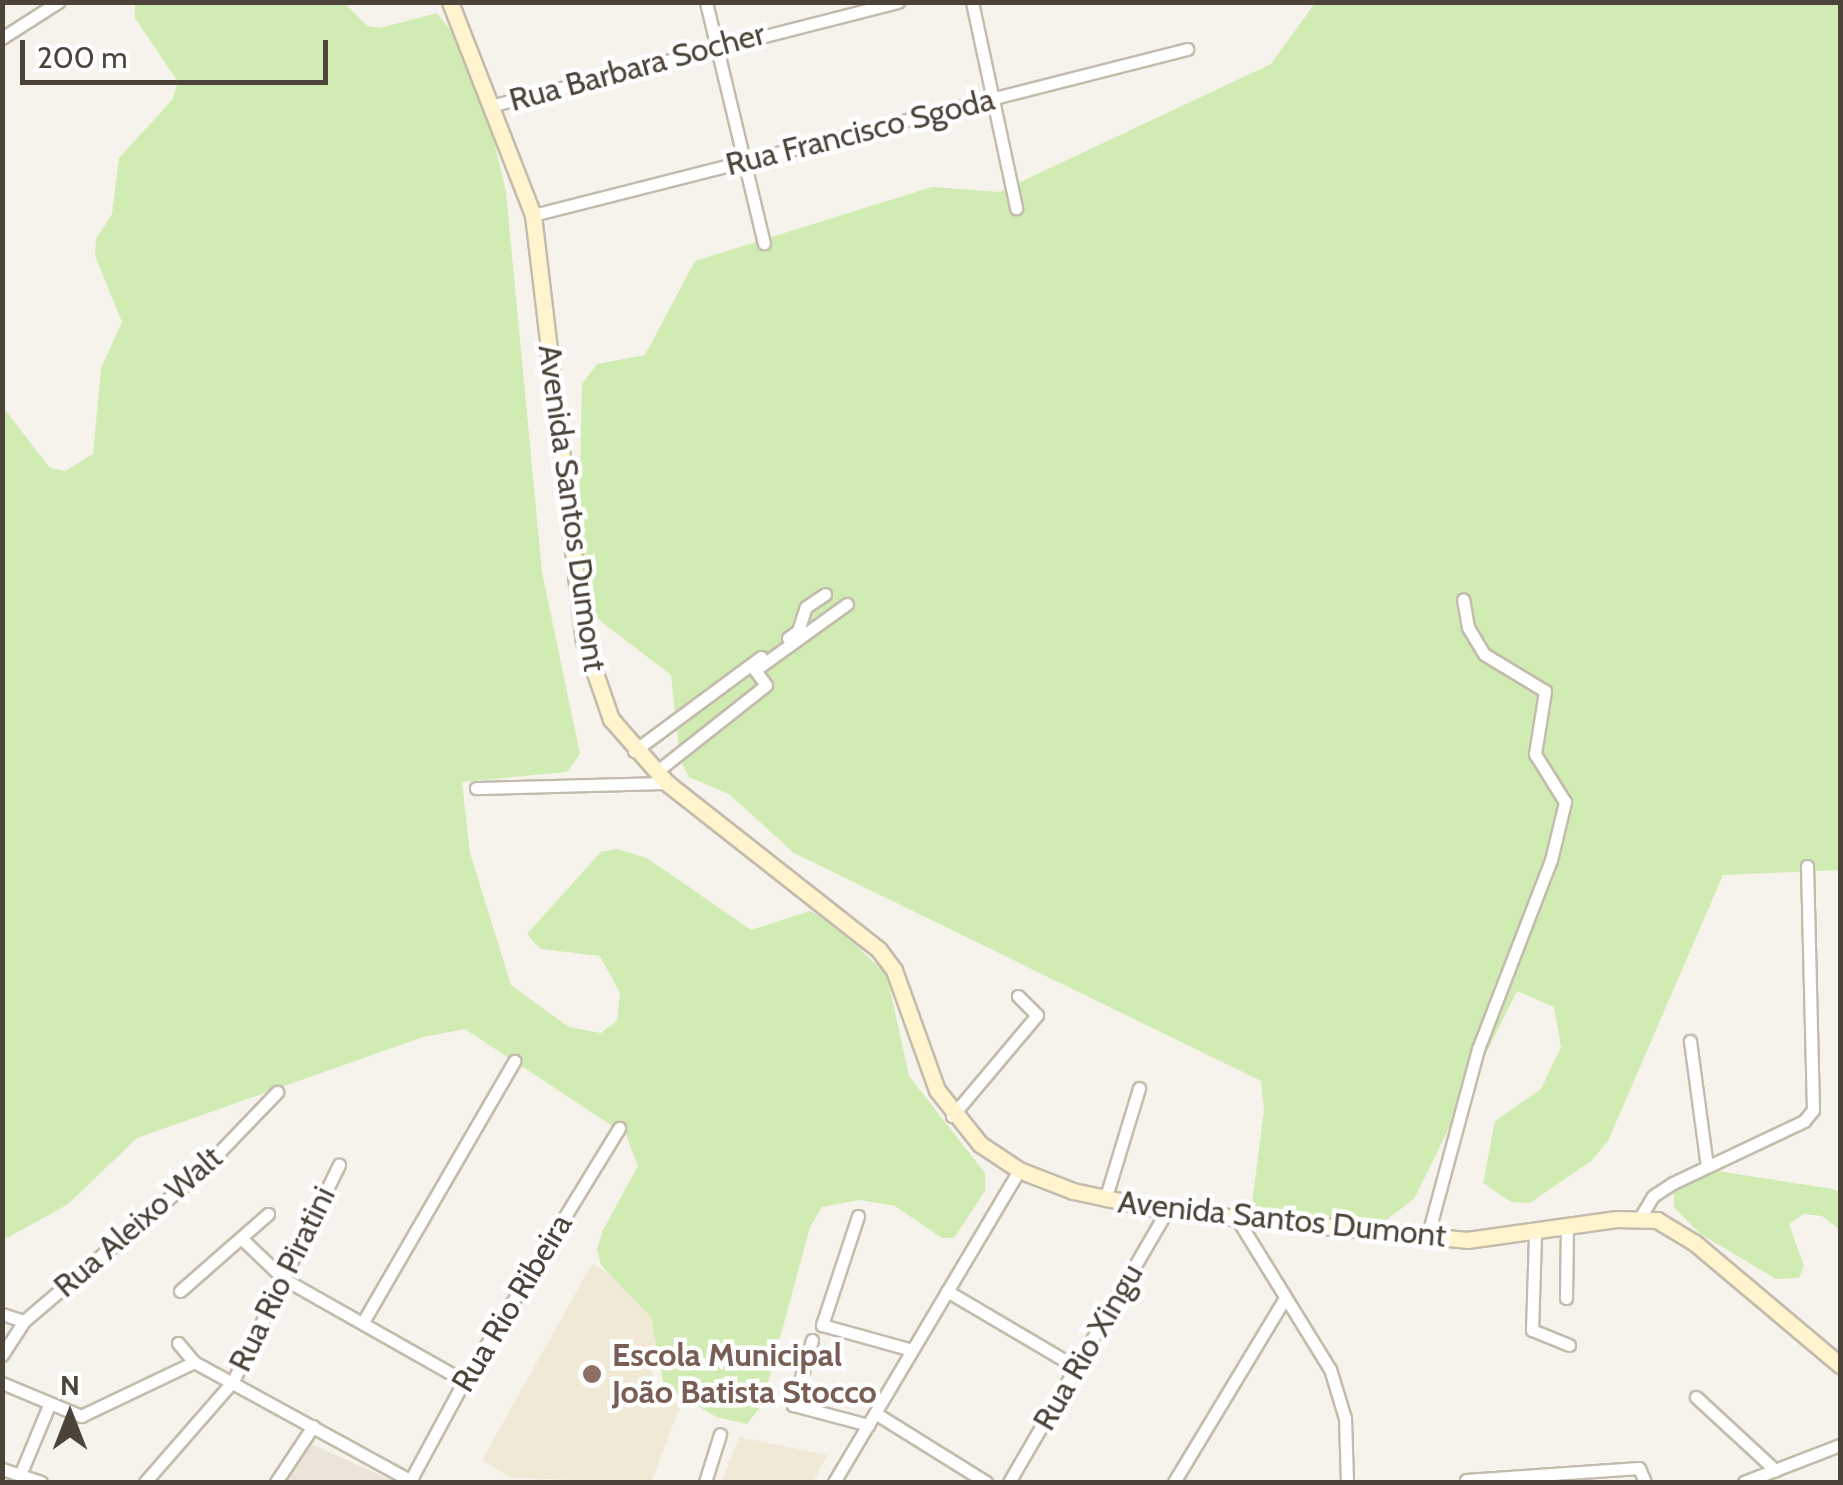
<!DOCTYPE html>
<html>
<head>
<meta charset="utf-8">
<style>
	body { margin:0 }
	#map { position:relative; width:1843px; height:1485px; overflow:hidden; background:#f6f3ec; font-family:Cabin,sans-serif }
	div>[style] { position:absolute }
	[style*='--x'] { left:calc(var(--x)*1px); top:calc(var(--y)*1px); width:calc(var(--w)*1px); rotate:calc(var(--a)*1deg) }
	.residential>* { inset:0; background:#ebe5d9 }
	.education>* { inset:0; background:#f0e9d5 }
	.green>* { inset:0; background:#d1ecb3 }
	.roads { filter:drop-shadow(2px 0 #c3bcad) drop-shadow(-2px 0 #c3bcad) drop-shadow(0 2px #c3bcad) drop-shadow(0 -2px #c3bcad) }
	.street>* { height:11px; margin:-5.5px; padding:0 5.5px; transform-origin:5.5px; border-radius:5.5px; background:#fff }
	.secondary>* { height:15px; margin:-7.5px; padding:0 7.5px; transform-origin:7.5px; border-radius:7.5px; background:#fff4cd }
	.dots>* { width:28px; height:28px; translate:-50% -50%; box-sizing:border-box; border:5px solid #fff; border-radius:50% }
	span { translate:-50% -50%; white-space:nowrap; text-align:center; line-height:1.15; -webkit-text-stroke:9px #fff; paint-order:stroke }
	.street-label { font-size:32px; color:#4c4438 }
	.education-label { font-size:32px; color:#785e54; font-weight:700 }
	.left { translate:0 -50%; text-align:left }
	.frame { position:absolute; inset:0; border:5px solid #4c4438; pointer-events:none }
	.north { position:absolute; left:20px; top:1365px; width:100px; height:100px; -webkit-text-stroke:8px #fff; paint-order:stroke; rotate:0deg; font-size:28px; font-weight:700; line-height:40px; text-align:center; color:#4c4438 }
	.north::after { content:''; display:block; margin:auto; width:35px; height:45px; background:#4c4438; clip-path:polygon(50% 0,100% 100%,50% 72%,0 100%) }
	.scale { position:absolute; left:20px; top:40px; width:308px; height:45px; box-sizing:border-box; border:5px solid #4c4438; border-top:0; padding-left:12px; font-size:30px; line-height:35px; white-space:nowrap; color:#4c4438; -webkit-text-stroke:8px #fff; paint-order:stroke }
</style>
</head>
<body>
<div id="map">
	<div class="residential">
		<i style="clip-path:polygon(305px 1441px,395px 1482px,279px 1482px)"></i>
	</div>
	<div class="education">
		<i style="clip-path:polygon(592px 1264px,678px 1310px,650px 1363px,656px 1384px,680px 1407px,651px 1482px,511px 1478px,482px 1460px)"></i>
		<i style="clip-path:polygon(739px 1437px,827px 1455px,813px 1482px,722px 1482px)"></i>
	</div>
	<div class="green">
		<i style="clip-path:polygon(135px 3px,344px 3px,367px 26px,380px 28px,437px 13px,455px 36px,493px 136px,506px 192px,542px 572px,580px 754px,567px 772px,462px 782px,470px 853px,511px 985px,569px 1027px,601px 1033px,617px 1021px,620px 993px,600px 956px,540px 949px,527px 934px,601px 852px,617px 849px,647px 858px,751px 930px,810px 911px,835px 925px,887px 975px,909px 1076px,985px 1173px,985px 1191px,954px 1238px,942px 1238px,895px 1206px,859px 1200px,822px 1207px,810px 1227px,762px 1405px,747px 1424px,716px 1417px,664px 1386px,651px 1317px,601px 1265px,597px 1249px,603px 1230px,638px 1166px,626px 1135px,465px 1029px,423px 1037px,137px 1138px,67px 1205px,3px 1240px,2px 406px,50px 468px,65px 471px,93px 454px,101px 368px,122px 322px,95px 256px,96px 239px,112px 214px,119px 158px,172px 100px,178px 82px,135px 18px)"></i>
		<i style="clip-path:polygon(1315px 3px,1840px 3px,1840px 870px,1723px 875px,1608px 1141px,1591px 1161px,1530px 1203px,1511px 1202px,1483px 1183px,1495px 1121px,1541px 1089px,1561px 1047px,1554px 1007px,1517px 991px,1414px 1199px,1382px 1223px,1346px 1230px,1261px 1214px,1252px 1204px,1264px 1110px,1261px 1081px,794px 853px,729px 794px,689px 777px,680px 760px,671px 675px,599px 620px,587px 592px,579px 526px,582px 384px,597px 364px,645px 355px,695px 261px,932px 187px,999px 192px,1271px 64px)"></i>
		<i style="clip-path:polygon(1711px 1170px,1833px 1189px,1840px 1193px,1840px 1230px,1822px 1216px,1803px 1214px,1789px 1224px,1804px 1266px,1799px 1278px,1776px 1279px,1699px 1233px,1674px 1207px,1674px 1183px)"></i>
	</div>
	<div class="roads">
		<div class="street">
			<i style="--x:706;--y:2;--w:248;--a:76.5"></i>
			<i style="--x:972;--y:2;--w:211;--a:77.9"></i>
			<i style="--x:2;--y:38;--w:67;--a:-32.7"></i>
			<i style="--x:494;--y:105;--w:417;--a:-14.3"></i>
			<i style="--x:533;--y:215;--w:675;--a:-14.24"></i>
			<i style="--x:788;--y:638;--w:12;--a:-35"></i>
			<i style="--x:798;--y:631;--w:25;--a:-72"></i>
			<i style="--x:806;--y:607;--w:23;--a:-34"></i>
			<i style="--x:634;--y:751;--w:158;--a:-36.5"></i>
			<i style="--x:656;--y:772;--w:140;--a:-38.3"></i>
			<i style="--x:766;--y:685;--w:19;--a:-126"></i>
			<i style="--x:755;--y:670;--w:113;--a:-35.7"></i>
			<i style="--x:476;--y:788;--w:191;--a:-1.5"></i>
			<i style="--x:1690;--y:1041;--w:126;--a:82.3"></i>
			<i style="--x:952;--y:1116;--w:132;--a:-49.9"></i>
			<i style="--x:1037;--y:1015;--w:27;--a:-135"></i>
			<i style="--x:1105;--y:1200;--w:117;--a:-73.1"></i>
			<i style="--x:858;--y:1216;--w:115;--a:108.3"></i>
			<i style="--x:822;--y:1325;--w:93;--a:15.5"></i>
			<i style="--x:1641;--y:1216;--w:23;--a:-59"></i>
			<i style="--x:1653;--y:1196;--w:24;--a:-33"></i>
			<i style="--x:1673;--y:1183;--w:145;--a:-25.3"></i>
			<i style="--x:1804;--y:1121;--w:14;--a:-51"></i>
			<i style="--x:1813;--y:1110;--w:244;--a:-91.4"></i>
			<i style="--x:1236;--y:1217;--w:179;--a:58.3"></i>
			<i style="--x:1330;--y:1369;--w:51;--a:73"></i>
			<i style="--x:1345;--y:1418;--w:64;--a:88.2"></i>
			<i style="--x:1535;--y:1235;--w:95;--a:91.8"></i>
			<i style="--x:1532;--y:1330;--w:40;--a:22"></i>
			<i style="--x:241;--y:1238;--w:59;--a:43.6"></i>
			<i style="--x:284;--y:1279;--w:207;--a:29.5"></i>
			<i style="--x:1427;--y:1238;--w:196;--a:-74.9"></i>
			<i style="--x:1478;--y:1049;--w:203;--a:-68.9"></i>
			<i style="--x:1551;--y:860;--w:60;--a:-76.4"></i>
			<i style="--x:1565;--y:802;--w:57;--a:-122"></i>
			<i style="--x:1535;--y:754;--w:64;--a:-81"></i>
			<i style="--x:1545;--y:691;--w:71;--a:-148.8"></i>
			<i style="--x:1484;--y:654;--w:31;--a:-121"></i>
			<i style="--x:1468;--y:627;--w:28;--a:-100"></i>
			<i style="--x:180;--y:1291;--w:117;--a:-41.2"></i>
			<i style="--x:947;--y:1291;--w:150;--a:30.5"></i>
			<i style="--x:1566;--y:1298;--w:70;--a:-89.2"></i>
			<i style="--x:2;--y:1314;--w:23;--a:18"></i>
			<i style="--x:363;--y:1322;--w:302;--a:-59.9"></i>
			<i style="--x:812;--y:1340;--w:68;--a:106.3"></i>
			<i style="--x:793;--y:1405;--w:78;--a:14.9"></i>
			<i style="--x:178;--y:1343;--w:25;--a:50"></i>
			<i style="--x:194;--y:1362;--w:250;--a:28.7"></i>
			<i style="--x:2;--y:1355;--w:40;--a:-57.1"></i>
			<i style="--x:24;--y:1321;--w:235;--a:-40.3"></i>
			<i style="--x:203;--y:1169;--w:107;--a:-46.1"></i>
			<i style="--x:2;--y:1383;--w:86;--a:22.7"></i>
			<i style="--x:81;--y:1416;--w:125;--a:-25.5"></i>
			<i style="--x:1696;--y:1397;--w:108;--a:42.7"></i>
			<i style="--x:875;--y:1413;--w:131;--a:31.9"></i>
			<i style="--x:2;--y:1469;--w:41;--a:18.4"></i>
			<i style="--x:20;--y:1475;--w:76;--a:-67.5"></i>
			<i style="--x:1466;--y:1480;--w:173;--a:-4"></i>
			<i style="--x:1639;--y:1468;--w:15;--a:67"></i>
			<i style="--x:410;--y:1481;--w:114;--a:-61.6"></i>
			<i style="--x:464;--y:1381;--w:297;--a:-58.5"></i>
			<i style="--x:145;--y:1482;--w:134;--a:-48.9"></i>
			<i style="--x:233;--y:1381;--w:241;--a:-63.9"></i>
			<i style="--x:276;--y:1482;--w:67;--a:-56.5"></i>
			<i style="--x:705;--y:1482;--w:50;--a:-72.6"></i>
			<i style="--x:834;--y:1482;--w:363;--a:-59.3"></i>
			<i style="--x:1009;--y:1482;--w:314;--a:-59.8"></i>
			<i style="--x:1174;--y:1482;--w:215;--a:-58.9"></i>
			<i style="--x:1744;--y:1482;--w:103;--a:-21.1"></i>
		</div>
		<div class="secondary">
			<i style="--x:450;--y:2;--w:229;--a:68.7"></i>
			<i style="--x:533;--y:215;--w:429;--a:83.2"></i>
			<i style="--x:584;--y:641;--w:83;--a:70.9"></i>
			<i style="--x:611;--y:719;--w:85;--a:48.8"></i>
			<i style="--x:667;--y:783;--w:270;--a:38.2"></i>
			<i style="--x:879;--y:950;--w:25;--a:53"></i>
			<i style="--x:894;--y:970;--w:127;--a:70.3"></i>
			<i style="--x:937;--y:1090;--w:69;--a:51.5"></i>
			<i style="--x:980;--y:1144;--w:47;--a:33.7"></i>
			<i style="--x:1019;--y:1170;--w:58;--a:21.3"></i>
			<i style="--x:1073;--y:1191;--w:96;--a:12"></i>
			<i style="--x:1167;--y:1211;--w:301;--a:5.5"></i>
			<i style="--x:1467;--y:1240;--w:151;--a:-8"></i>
			<i style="--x:1617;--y:1219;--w:40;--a:1.4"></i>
			<i style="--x:1657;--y:1220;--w:44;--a:31.2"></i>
			<i style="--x:1695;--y:1243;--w:189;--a:40.1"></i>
		</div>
	</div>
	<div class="dots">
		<i style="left:592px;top:1374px;background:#8d6e63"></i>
	</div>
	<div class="street-label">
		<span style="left:637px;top:67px;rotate:-15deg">Rua Barbara Socher</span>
		<span style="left:860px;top:132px;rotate:-14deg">Rua Francisco Sgoda</span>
		<span style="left:572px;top:508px;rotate:82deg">Avenida Santos Dumont</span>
		<span style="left:1282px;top:1219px;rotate:6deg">Avenida Santos Dumont</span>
		<span style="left:138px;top:1222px;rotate:-41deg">Rua Aleixo Walt</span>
		<span style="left:282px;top:1279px;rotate:-64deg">Rua Rio Piratini</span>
		<span style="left:512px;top:1303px;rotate:-59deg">Rua Rio Ribeira</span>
		<span style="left:1088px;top:1347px;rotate:-60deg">Rua Rio Xingu</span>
	</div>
	<div class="education-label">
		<span class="left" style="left:612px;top:1374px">Escola Municipal<br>João Batista Stocco</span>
	</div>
	<div class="frame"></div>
	<div class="north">N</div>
	<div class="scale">200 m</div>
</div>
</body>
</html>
